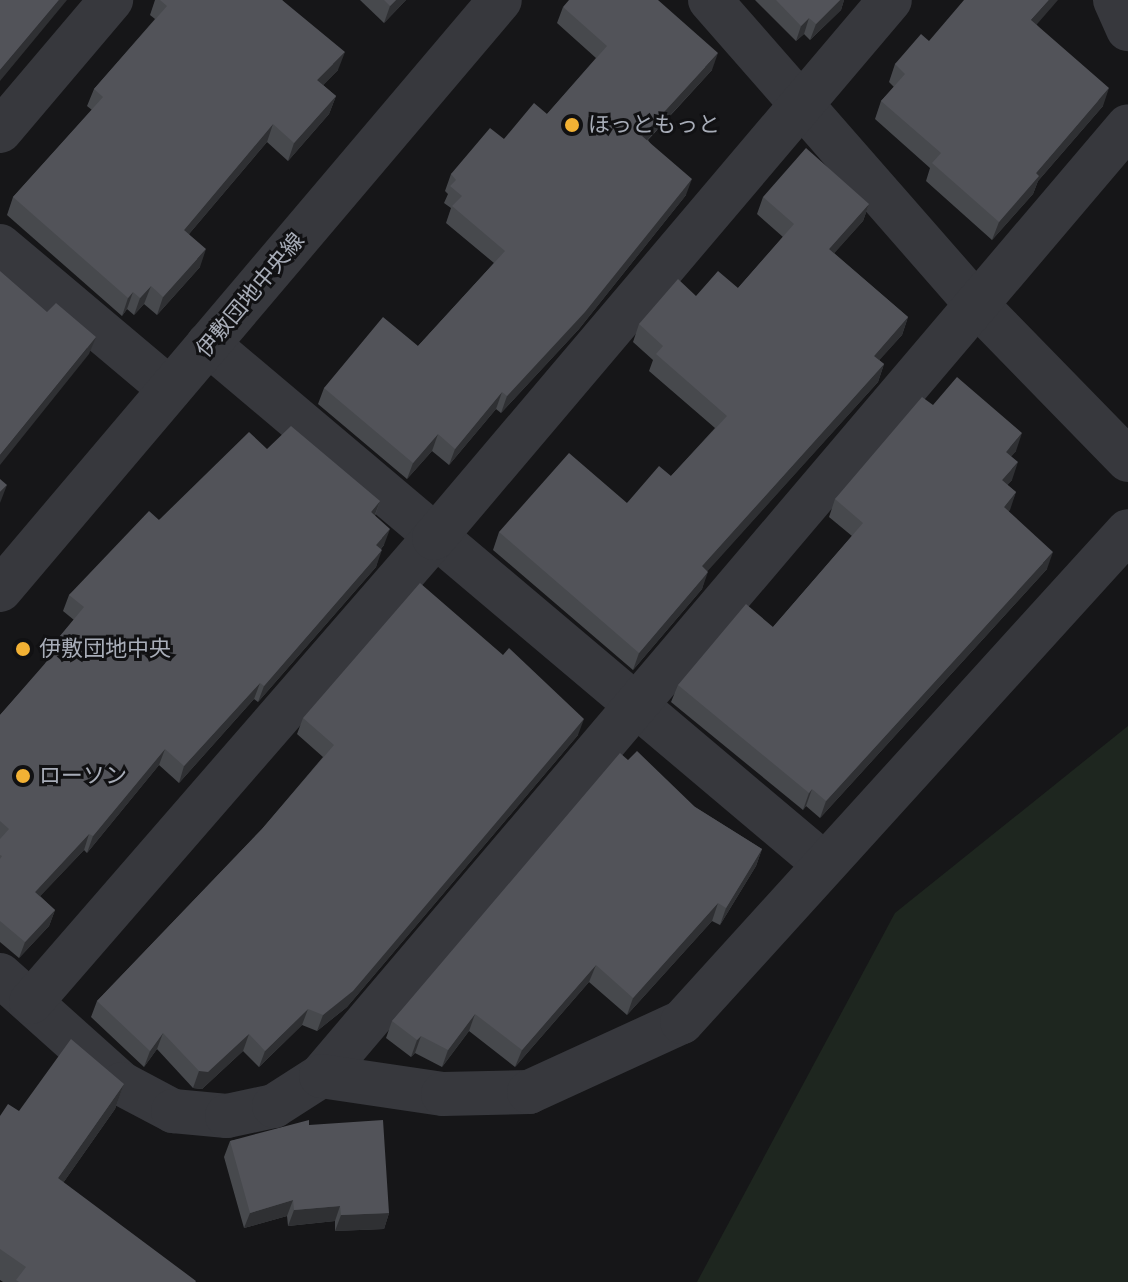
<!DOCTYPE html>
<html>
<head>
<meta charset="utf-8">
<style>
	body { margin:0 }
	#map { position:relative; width:1128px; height:1282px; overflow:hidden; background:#161618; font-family:Inter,"Noto Sans JP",sans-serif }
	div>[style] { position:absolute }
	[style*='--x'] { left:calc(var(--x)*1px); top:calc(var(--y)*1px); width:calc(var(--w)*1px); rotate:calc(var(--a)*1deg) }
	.green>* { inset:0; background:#1e261f }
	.minor>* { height:44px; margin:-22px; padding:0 22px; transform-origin:22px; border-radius:22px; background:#37383d }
	.wall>* { inset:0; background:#47494d }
	.shaded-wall>* { inset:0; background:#2f3033 }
	.building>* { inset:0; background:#525359 }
	.dots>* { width:22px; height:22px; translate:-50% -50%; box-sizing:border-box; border:4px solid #111113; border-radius:50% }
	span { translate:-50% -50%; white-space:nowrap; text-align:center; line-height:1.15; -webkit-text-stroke:6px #111113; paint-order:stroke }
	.poi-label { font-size:22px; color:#a8adb8 }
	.left { translate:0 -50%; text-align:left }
	.street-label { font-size:22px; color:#a8adb8 }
</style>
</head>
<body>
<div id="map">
	<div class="green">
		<i style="clip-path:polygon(1128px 726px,1128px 1282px,697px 1282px,895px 913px)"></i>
	</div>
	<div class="minor">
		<i style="--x:710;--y:0;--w:404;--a:48.8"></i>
		<i style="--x:976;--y:304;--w:218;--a:45.7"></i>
		<i style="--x:1115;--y:0;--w:32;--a:66"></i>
		<i style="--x:0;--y:131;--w:172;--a:-49.7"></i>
		<i style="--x:0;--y:246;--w:222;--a:40.1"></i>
		<i style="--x:208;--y:344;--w:805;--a:40.16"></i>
		<i style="--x:0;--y:590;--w:773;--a:-49.72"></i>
		<i style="--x:0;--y:975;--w:164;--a:41.8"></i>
		<i style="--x:122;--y:1084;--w:58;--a:27.9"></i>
		<i style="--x:173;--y:1111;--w:54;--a:5.3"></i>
		<i style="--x:227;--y:1116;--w:48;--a:-12"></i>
		<i style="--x:274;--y:1106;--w:56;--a:-32.6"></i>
		<i style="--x:321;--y:1076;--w:1246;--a:-49.65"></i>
		<i style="--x:31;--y:1002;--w:615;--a:-49.02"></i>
		<i style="--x:434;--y:538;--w:705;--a:-49.72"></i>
		<i style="--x:321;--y:1076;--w:123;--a:8.4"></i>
		<i style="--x:443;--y:1094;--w:86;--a:-1.3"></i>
		<i style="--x:529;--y:1092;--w:168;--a:-24.6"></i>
		<i style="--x:682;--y:1022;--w:663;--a:-47.75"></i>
	</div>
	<div class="wall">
		<i style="clip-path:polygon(155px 0,282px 0,338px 70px,323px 85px,336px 96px,329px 114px,288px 161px,267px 142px,189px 234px,200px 267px,157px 315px,144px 304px,134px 315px,127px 309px,122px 316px,7px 215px,13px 197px,92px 110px,87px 106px,94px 89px,155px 19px,150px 15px)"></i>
		<i style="clip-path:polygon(360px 0,406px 0,384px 23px)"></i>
		<i style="clip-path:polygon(755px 0,844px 0,841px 10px,810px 40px,804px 34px,796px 41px)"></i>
		<i style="clip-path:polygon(563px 7px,712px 70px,648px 140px,686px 195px,579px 329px,501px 413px,496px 409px,449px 465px,432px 451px,407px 479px,318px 404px,324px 388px,418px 346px,494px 263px,446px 223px,451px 208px,444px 203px,448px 194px,445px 191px,451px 174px,504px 139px,547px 114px,596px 58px,557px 23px)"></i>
		<i style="clip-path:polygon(1036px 24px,1103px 106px,1038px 181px,1033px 194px,992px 240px,926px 181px,930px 168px,875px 119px,881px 101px,894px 87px,889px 82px,895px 64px,929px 41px)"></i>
		<i style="clip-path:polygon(763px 197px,869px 204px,863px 221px,834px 253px,908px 317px,902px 335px,879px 360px,884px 364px,878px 382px,707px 571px,702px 589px,633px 670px,493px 550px,499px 532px,627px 503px,671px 476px,715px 428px,649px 371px,653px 360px,633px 342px,639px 324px,696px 296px,738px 288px,783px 237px,757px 214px)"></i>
		<i style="clip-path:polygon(933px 405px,1016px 451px,1011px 456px,1012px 480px,1007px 485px,1016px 492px,1008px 511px,1047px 569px,820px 818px,806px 806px,803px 810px,671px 702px,678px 685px,773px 627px,852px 536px,829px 517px,835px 499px)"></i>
		<i style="clip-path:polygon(267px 449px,380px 501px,375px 516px,384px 545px,381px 549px,376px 567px,258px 702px,254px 699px,179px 783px,159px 765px,87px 853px,84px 850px,40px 896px,55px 910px,49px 926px,19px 958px,0 942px,0 715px,45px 665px,50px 648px,74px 620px,63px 611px,69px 595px,159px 520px)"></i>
		<i style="clip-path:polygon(303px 718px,578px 735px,347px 1007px,317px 1031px,302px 1025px,259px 1067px,243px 1051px,202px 1089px,193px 1088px,157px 1049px,144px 1067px,91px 1017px,97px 1001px,262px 829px,323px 757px,297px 734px)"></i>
		<i style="clip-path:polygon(628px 760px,695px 807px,762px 849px,756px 866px,720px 925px,712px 921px,627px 1015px,589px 982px,515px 1067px,469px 1031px,442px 1067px,415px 1053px,411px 1057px,386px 1038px,392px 1021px)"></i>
		<i style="clip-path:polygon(124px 1084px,115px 1109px,63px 1183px,196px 1282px,3px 1282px,0 1280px,0 1116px)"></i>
		<i style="clip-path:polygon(309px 1125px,389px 1213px,384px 1229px,335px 1231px,335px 1221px,288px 1226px,287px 1216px,244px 1228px,224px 1157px,230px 1141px)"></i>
	</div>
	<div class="shaded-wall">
		<i style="clip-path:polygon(59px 0,67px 0,0 81px,0 70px)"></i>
		<i style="clip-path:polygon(396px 0,406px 0,384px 23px,390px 6px)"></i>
		<i style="clip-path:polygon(840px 0,844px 0,841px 10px,810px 40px,816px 24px)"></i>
		<i style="clip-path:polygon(1049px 0,1058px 0,1025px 38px,1031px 20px)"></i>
		<i style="clip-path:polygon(809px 18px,804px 34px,796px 41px,801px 26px)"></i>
		<i style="clip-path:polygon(345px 52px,338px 70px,311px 98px,317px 80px)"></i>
		<i style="clip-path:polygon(718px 53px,712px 70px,636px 152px,642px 136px)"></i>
		<i style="clip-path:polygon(1109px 88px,1103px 106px,1038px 181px,1033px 194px,992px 240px,999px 222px,1036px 173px)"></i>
		<i style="clip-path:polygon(336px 96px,329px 114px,288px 161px,294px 143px)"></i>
		<i style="clip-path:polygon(273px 124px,267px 142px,178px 247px,184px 230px)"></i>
		<i style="clip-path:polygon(692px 179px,686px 195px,579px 329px,501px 413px,507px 396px)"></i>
		<i style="clip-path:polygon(869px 204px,863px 221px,823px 266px,829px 249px)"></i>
		<i style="clip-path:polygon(206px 249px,200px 267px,157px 315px,163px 297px)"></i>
		<i style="clip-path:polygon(151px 286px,144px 304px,134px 315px,140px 298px)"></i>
		<i style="clip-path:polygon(133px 292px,127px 309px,122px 316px,128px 298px)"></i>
		<i style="clip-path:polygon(908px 317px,902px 335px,868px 373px,874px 356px)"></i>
		<i style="clip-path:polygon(96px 337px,89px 354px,0 465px,0 455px)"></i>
		<i style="clip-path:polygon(884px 364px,878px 382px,696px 584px,702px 566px)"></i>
		<i style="clip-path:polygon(502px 392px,496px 409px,449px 465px,455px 449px)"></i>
		<i style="clip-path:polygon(1022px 433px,1016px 451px,1000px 470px,1006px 452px)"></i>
		<i style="clip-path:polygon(438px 434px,432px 451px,407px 479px,413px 463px)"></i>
		<i style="clip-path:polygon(1018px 462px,1012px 480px,996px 498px,1002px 480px)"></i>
		<i style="clip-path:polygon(7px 485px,0 503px,0 492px)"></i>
		<i style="clip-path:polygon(1016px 492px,1010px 510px,998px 525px,1004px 507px)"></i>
		<i style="clip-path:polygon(380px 501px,374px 517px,371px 512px)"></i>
		<i style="clip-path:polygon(390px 529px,384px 545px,370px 561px,376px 545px)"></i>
		<i style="clip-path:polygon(382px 550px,376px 567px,258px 702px,264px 686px)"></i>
		<i style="clip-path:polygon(1053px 552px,1047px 569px,820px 818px,826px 801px)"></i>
		<i style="clip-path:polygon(708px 572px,702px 589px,633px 670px,639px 653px)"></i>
		<i style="clip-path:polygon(260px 683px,254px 699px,179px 783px,184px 766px)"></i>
		<i style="clip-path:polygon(584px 719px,578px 735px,347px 1007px,317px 1031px,323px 1015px)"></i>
		<i style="clip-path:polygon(165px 749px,159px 765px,87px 853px,93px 836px)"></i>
		<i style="clip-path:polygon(812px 789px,806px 806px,803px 810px,809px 793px)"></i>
		<i style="clip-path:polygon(89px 834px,84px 850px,29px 908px,35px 892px)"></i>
		<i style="clip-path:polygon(762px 849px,756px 866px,720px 925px,726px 908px)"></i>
		<i style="clip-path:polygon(718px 903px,712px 921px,627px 1015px,633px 998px)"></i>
		<i style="clip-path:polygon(55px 910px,49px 926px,19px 958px,25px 942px)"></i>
		<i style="clip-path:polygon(596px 965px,589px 982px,515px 1067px,522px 1050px)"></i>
		<i style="clip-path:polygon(308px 1009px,302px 1025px,259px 1067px,265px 1051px)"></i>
		<i style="clip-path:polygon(475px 1014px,469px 1031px,442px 1067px,448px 1050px)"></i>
		<i style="clip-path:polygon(163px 1033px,157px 1049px,144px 1067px,150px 1051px)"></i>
		<i style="clip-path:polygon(249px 1034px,243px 1051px,202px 1089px,193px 1088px,199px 1071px)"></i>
		<i style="clip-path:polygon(421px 1036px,415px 1053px,411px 1057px,417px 1040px)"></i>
		<i style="clip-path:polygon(124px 1084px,115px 1109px,49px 1203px,58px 1178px)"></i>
		<i style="clip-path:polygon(293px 1200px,287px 1216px,244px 1228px,250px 1213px)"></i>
		<i style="clip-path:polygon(340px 1206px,335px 1221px,288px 1226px,294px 1210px)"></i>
		<i style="clip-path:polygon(389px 1213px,384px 1229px,335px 1231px,341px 1215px)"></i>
	</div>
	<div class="building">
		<i style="clip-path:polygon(0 0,59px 0,0 70px)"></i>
		<i style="clip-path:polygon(160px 0,282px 0,345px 52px,317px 80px,336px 96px,294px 143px,273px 124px,184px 230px,206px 249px,163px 297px,151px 286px,140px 298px,133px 292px,128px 298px,13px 197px,103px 97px,94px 89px,167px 6px)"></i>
		<i style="clip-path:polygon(384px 0,396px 0,390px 6px)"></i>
		<i style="clip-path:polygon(569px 0,658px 0,718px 53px,642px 136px,692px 179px,585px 312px,507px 396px,502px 392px,455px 449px,438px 434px,413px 463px,324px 388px,383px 317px,418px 346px,505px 251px,452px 206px,462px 196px,450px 186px,456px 180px,451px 174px,490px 128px,504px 139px,534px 103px,547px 114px,607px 46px,563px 7px)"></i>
		<i style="clip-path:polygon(776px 0,840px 0,816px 24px,809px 18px,801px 26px)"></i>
		<i style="clip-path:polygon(964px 0,1049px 0,1031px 20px,1109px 88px,1036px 173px,1039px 176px,999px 222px,932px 163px,941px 153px,881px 101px,905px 74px,895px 64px,921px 34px,929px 41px)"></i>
		<i style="clip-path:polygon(806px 148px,869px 204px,829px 249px,908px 317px,874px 356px,884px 364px,702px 566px,708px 572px,639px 653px,499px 532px,569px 453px,627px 503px,659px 466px,671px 476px,727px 416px,656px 354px,663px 346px,639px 324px,678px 279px,696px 296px,718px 271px,738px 288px,794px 224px,763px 197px)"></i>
		<i style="clip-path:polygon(0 271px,47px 312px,56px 303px,96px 337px,0 455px)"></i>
		<i style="clip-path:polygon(957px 377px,1022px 433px,1006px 452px,1018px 462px,1002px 480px,1016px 492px,1004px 507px,1053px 552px,826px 801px,812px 789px,809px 793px,678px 685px,746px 604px,773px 627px,863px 523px,835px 499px,922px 397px,933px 405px)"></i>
		<i style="clip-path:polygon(291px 426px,380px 501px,371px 512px,390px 529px,376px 545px,382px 550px,264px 686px,260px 683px,184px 766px,165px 749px,93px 836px,89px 834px,35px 892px,55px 910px,25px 942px,0 921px,0 859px,2px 856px,0 855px,0 839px,9px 829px,0 821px,0 715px,55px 652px,50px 648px,84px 607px,69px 595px,149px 511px,159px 520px,249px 432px,267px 449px)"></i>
		<i style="clip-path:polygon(0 479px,7px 485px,0 492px)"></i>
		<i style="clip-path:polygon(420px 583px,503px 655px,509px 648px,584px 719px,353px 991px,323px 1015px,308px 1009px,265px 1051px,249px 1034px,208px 1072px,199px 1071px,163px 1033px,150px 1051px,97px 1001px,262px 829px,334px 745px,303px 718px)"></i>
		<i style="clip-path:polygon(637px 751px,695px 807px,762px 849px,726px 908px,718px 903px,633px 998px,596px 965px,522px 1050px,475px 1014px,448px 1050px,421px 1036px,417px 1040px,392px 1021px,620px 753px,628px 760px)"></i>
		<i style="clip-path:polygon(71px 1039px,124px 1084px,58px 1178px,196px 1281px,195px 1282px,19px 1282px,16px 1280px,26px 1267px,0 1249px,0 1116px,8px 1104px,19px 1111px)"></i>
		<i style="clip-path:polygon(309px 1120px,309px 1125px,383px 1120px,389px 1213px,341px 1215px,340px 1206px,294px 1210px,293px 1200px,250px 1213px,230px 1141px)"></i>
	</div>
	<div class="dots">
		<i style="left:572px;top:125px;background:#f2b134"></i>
		<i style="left:23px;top:649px;background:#f2b134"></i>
		<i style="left:23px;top:776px;background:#f2b134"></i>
	</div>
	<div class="poi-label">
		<span class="left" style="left:588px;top:125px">ほっともっと</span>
		<span class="left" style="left:39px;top:649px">伊敷団地中央</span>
		<span class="left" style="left:39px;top:776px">ローソン</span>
	</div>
	<div class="street-label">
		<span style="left:250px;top:295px;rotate:-50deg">伊敷団地中央線</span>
	</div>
</div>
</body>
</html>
